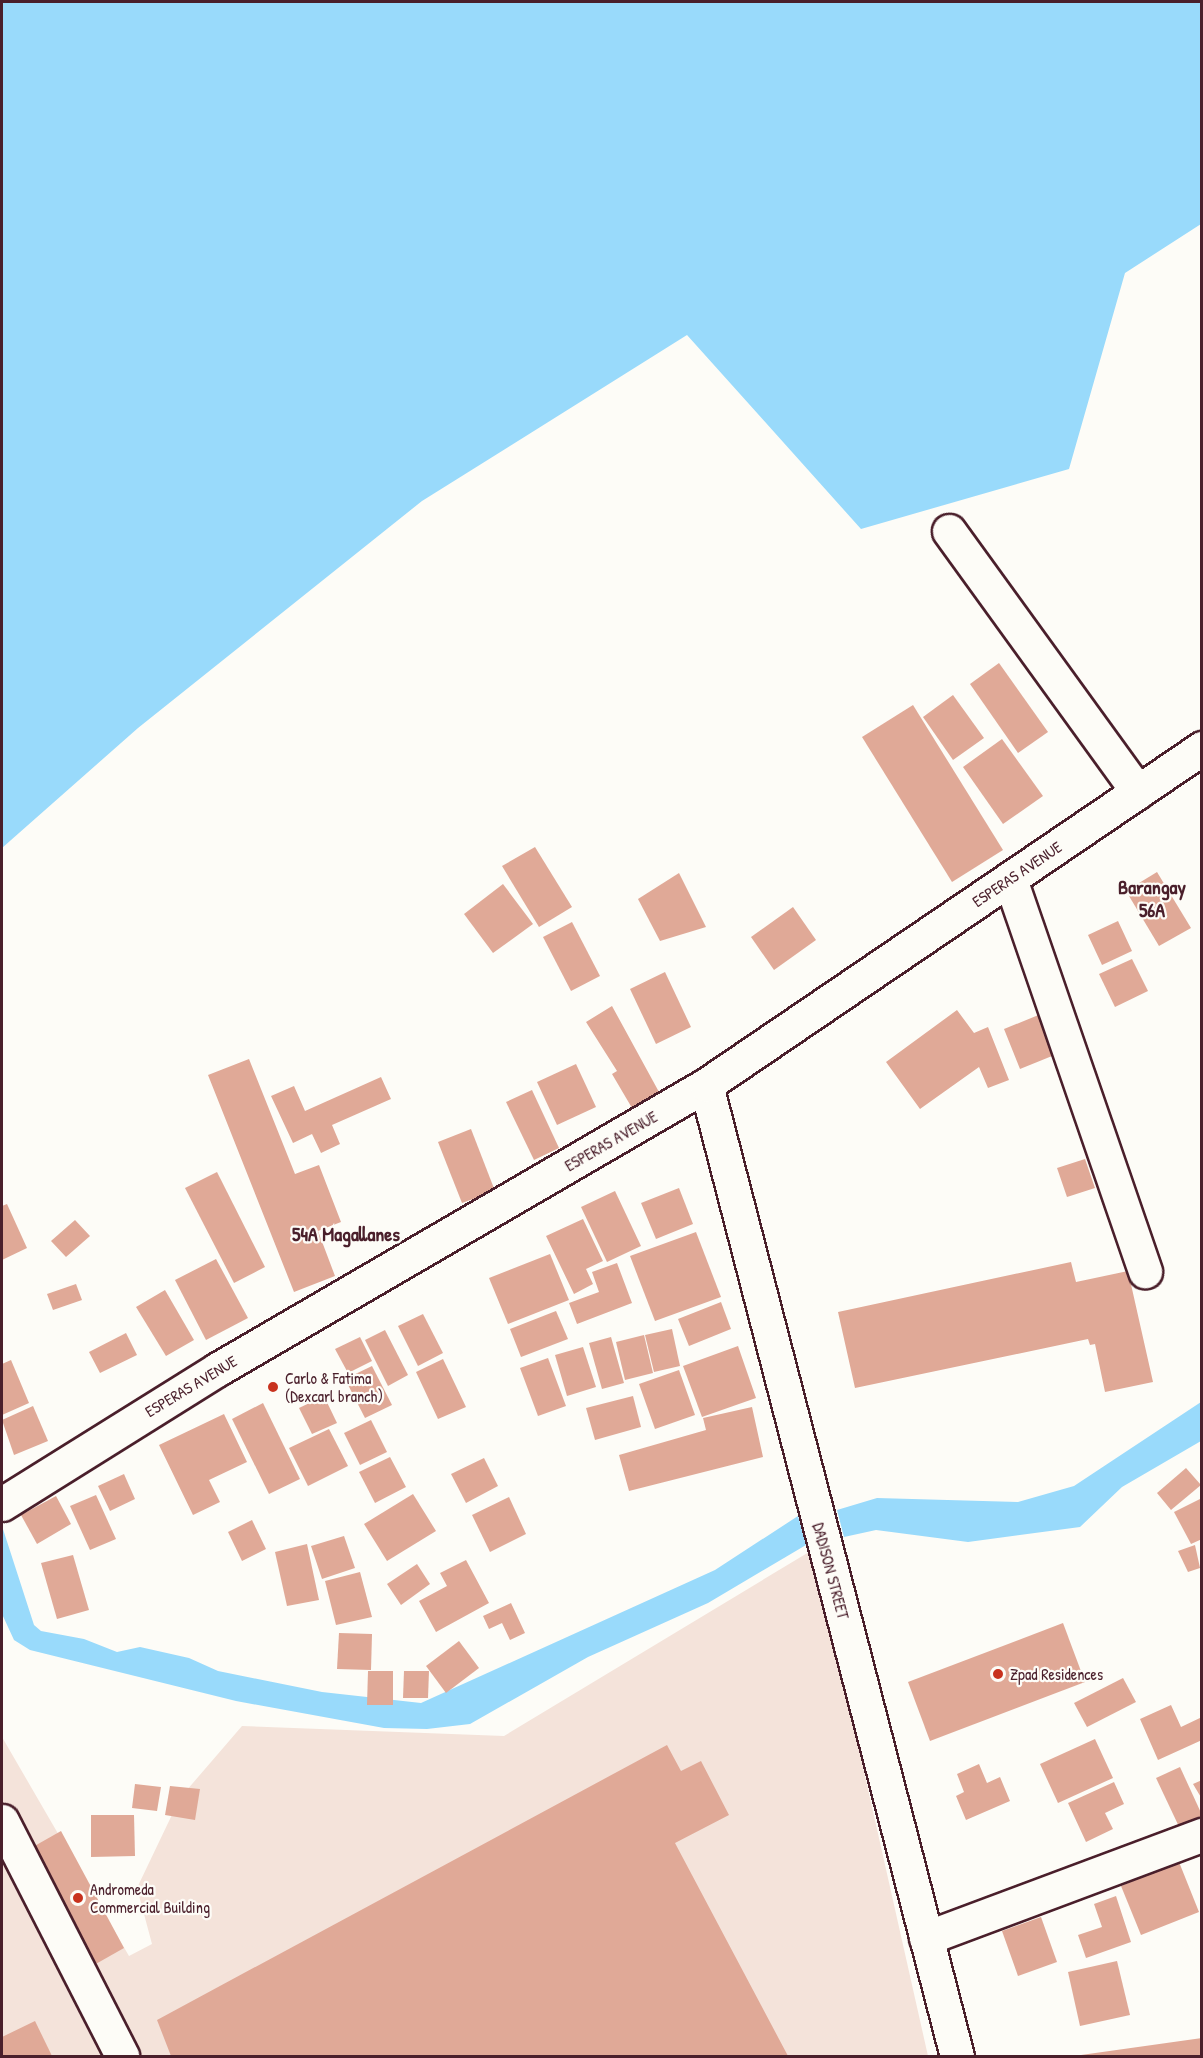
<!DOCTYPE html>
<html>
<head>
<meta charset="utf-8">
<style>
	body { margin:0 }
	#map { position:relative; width:1203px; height:2058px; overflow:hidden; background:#fdfcf7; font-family:"Patrick Hand",sans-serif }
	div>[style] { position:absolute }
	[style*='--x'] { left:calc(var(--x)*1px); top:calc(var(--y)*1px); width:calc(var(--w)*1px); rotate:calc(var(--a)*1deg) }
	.built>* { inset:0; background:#f4e3da }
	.water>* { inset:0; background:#99dafb }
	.building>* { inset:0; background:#e0a997 }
	.roads { filter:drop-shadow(2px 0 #4a1f2b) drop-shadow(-2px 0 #4a1f2b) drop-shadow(0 2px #4a1f2b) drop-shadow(0 -2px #4a1f2b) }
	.minor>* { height:33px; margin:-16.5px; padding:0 16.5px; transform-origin:16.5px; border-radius:16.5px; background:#fdfcf7 }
	.dots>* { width:16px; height:16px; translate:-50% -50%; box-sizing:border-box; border:3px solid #fdfcf7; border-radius:50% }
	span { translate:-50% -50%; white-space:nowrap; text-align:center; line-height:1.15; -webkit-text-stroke:4.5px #fdfcf7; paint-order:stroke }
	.street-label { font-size:16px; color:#4a1f2b }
	.poi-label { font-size:16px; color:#4a1f2b }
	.left { translate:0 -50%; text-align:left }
	.quarter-label { font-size:20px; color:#4a1f2b; font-weight:700 }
	.frame { position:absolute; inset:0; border:3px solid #4a1f2b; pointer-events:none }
</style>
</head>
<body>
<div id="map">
	<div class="built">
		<i style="clip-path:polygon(814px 1549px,928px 2056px,2px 2056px,2px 1737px,129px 1956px,152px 1944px,137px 1888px,180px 1798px,242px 1726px,504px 1736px)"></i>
	</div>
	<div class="water">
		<i style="clip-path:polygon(2px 2px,1201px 2px,1201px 224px,1125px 273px,1069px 469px,861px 529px,687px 335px,422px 501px,138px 728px,2px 848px)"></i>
		<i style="clip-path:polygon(1201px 1402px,1201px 1441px,1122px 1487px,1080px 1527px,968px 1542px,876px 1530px,844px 1537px,837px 1510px,877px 1498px,1018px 1502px,1074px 1486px)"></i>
		<i style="clip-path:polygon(798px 1516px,806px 1545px,708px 1603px,588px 1657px,470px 1724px,427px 1729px,384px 1728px,236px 1701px,30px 1650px,14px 1640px,2px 1614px,2px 1526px,34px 1625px,41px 1631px,84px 1639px,117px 1652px,140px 1647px,189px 1658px,218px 1671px,322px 1692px,421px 1703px,715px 1570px)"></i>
	</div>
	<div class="building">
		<i style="clip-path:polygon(999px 663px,1048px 732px,1018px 753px,970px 684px)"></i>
		<i style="clip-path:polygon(953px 695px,984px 738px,953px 760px,923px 717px)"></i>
		<i style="clip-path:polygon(913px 705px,1003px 850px,952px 882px,862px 737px)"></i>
		<i style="clip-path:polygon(1002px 739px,1043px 796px,1003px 824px,963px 767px)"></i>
		<i style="clip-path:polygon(535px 847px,572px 907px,539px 927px,502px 866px)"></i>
		<i style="clip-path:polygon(1157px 872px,1191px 928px,1159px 946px,1126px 891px)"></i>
		<i style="clip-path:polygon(679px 873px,706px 927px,660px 941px,638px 899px)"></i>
		<i style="clip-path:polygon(503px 884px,533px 924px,493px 953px,464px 914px)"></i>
		<i style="clip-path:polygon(793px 907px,816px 940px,774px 970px,751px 937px)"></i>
		<i style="clip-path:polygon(1118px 921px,1132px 951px,1102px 965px,1088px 935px)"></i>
		<i style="clip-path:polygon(572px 922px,600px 976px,571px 991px,543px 937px)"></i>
		<i style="clip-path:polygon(1132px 959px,1148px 991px,1115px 1007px,1099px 974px)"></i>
		<i style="clip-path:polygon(665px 972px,691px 1027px,656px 1044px,630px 989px)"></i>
		<i style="clip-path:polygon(612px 1006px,659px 1092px,632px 1108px,612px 1074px,617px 1071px,586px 1022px)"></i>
		<i style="clip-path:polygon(957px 1010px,974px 1033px,988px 1027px,1009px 1080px,988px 1088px,979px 1067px,920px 1109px,886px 1062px)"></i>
		<i style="clip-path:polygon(1041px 1014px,1057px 1054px,1020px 1069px,1004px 1029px)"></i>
		<i style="clip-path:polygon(249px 1059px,295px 1174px,319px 1165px,341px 1222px,318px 1231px,335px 1276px,294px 1292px,208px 1075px)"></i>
		<i style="clip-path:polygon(576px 1064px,596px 1107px,557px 1125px,537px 1082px)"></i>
		<i style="clip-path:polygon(381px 1077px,391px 1099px,332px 1125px,340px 1144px,321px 1153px,312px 1134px,293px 1143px,271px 1096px,294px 1086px,305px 1111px)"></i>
		<i style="clip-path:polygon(532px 1090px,559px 1148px,534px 1160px,506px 1102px)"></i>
		<i style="clip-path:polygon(471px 1129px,495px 1191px,462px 1203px,438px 1142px)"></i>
		<i style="clip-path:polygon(1085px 1159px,1095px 1188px,1067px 1197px,1057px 1168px)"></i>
		<i style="clip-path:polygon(217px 1172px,265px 1267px,234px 1283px,185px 1188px)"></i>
		<i style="clip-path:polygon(679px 1188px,693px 1224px,656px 1239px,641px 1203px)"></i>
		<i style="clip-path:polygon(615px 1191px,641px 1246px,607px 1262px,581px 1207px)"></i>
		<i style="clip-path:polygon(7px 1204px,27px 1248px,2px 1260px,2px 1206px)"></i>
		<i style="clip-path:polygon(583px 1219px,603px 1261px,586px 1269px,593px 1284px,574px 1294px,546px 1236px)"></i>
		<i style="clip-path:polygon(75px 1220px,90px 1236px,66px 1257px,51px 1241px)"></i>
		<i style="clip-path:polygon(696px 1232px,721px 1297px,655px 1321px,630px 1256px)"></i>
		<i style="clip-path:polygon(550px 1254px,569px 1300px,508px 1324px,489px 1278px)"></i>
		<i style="clip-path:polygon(216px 1259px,248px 1318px,206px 1340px,175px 1280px)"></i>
		<i style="clip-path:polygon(1071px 1262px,1076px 1282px,1128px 1271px,1153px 1382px,1105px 1392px,1095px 1344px,1090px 1345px,1088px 1339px,855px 1388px,838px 1312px)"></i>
		<i style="clip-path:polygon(617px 1263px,632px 1303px,577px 1324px,569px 1303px,599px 1292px,592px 1272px)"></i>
		<i style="clip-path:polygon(76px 1284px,82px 1300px,53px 1310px,47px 1294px)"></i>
		<i style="clip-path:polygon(165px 1290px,194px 1340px,166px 1356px,136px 1307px)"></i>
		<i style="clip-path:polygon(721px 1302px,731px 1329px,689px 1346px,678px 1319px)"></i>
		<i style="clip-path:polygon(556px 1311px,568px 1339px,521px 1357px,510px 1329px)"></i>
		<i style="clip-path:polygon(423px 1314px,443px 1353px,418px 1366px,398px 1326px)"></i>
		<i style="clip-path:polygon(672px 1329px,680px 1366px,654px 1372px,645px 1335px)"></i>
		<i style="clip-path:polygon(385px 1330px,408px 1375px,388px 1386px,365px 1340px)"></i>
		<i style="clip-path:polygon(126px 1333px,137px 1355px,100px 1373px,89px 1352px)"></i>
		<i style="clip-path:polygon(644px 1335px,653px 1373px,625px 1380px,616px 1342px)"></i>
		<i style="clip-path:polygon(360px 1337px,372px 1361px,348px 1373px,335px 1349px)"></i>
		<i style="clip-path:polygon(611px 1337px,624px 1383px,602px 1389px,589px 1343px)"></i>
		<i style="clip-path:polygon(738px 1346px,756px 1398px,702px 1417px,683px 1366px)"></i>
		<i style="clip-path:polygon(583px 1347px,596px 1387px,567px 1396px,555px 1355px)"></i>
		<i style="clip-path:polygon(548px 1358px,566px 1406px,538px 1416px,520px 1368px)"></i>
		<i style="clip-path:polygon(443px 1359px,466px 1407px,438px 1419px,416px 1372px)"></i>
		<i style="clip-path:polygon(11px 1360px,29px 1403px,2px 1415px,2px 1364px)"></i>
		<i style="clip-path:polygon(372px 1366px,392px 1405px,365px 1418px,345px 1379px)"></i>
		<i style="clip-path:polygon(679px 1370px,695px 1415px,655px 1429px,639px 1384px)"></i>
		<i style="clip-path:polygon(324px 1396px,337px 1423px,312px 1434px,299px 1408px)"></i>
		<i style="clip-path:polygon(633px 1396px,641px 1427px,595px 1440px,586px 1408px)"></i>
		<i style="clip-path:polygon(263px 1403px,300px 1479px,269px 1494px,232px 1419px)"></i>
		<i style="clip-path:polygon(33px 1406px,48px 1441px,14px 1455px,2px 1420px)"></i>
		<i style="clip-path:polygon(752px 1407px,763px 1457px,629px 1491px,619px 1455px,706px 1430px,703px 1418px)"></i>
		<i style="clip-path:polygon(224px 1414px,247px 1462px,209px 1480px,220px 1502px,193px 1515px,159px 1445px)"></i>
		<i style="clip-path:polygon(371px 1420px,387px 1452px,360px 1465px,344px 1433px)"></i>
		<i style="clip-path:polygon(329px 1429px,348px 1466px,308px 1486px,289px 1448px)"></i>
		<i style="clip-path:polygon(390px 1457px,406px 1487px,375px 1503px,359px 1472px)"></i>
		<i style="clip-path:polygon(484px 1458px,498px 1486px,466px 1503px,451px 1474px)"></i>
		<i style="clip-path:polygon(1186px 1468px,1201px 1485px,1171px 1510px,1157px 1493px)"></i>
		<i style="clip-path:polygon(124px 1474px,135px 1499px,110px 1511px,98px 1486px)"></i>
		<i style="clip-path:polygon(413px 1494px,436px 1531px,387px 1561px,364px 1524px)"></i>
		<i style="clip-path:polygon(96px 1495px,116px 1539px,90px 1550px,70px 1506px)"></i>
		<i style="clip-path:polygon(56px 1496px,71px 1524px,37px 1544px,21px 1515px)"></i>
		<i style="clip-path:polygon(509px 1497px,526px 1534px,490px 1552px,472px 1515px)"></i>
		<i style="clip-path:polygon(1202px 1498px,1202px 1539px,1191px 1544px,1174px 1512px)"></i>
		<i style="clip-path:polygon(252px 1520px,266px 1549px,242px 1561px,228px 1532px)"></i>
		<i style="clip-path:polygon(344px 1536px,355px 1568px,322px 1579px,311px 1546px)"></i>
		<i style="clip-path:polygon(307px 1544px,319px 1600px,287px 1606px,275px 1552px)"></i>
		<i style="clip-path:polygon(1195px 1545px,1200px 1568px,1188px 1572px,1178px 1551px)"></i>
		<i style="clip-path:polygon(73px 1555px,89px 1610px,57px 1619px,41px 1563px)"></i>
		<i style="clip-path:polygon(466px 1560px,489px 1603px,436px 1632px,419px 1601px,447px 1586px,440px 1573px)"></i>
		<i style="clip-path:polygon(417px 1564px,430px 1584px,401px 1605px,387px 1584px)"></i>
		<i style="clip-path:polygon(360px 1572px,372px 1617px,336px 1625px,325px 1581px)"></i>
		<i style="clip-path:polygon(511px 1603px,525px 1633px,510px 1640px,502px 1623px,489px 1629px,483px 1616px)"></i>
		<i style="clip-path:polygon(1063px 1623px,1085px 1682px,930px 1741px,908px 1682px)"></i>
		<i style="clip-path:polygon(339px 1633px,372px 1634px,371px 1670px,337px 1669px)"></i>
		<i style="clip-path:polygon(459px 1641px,479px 1668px,446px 1693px,426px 1666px)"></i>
		<i style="clip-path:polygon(368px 1671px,393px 1671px,393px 1705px,367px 1705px)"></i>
		<i style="clip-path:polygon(404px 1671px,429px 1671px,428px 1698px,403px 1698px)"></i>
		<i style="clip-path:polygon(1123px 1678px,1136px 1702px,1087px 1727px,1074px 1703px)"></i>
		<i style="clip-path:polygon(1171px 1705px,1181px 1727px,1202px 1717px,1202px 1740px,1158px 1760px,1140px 1719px)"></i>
		<i style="clip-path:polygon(1095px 1739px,1113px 1778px,1058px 1803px,1040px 1764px)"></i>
		<i style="clip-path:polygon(667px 1745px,681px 1771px,701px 1761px,729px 1815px,675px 1843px,788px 2056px,171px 2056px,157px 2020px)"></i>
		<i style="clip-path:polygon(979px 1764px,987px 1783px,1000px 1777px,1010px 1801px,966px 1820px,956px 1796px,964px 1792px,957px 1774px)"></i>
		<i style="clip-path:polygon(1180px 1767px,1202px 1815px,1202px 1823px,1182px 1833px,1156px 1778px)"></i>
		<i style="clip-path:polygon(1202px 1780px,1202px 1799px,1193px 1784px)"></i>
		<i style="clip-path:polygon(1114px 1782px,1124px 1804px,1105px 1813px,1113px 1829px,1086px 1842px,1068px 1803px)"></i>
		<i style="clip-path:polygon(135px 1784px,161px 1787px,157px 1811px,132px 1808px)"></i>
		<i style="clip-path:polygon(170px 1786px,200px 1789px,195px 1820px,165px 1815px)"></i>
		<i style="clip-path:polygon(91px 1815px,134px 1815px,135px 1856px,91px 1857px)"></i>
		<i style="clip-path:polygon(61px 1831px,124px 1948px,94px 1965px,31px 1848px)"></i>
		<i style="clip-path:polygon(1179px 1862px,1199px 1912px,1141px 1935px,1121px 1886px)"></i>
		<i style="clip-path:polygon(1116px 1896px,1131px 1942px,1086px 1958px,1078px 1935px,1102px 1927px,1094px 1904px)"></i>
		<i style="clip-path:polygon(1041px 1917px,1057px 1962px,1018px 1976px,1002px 1931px)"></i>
		<i style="clip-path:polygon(1117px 1961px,1130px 2015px,1080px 2026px,1068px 1972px)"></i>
		<i style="clip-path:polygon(35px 2021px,52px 2056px,2px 2056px,2px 2037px)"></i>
		<i style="clip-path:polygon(1202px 2038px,1202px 2056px,1081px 2056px,1081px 2055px)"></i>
	</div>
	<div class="roads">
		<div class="minor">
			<i style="--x:949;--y:531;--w:322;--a:54.1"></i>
			<i style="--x:1010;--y:879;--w:415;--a:71"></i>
			<i style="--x:706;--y:1085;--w:1003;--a:75.51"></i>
			<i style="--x:2;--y:1504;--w:255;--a:-32"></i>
			<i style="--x:218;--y:1369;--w:565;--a:-30.2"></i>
			<i style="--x:706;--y:1085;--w:600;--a:-34.19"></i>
			<i style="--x:2;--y:1821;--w:264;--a:62.9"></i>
			<i style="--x:926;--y:1938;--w:295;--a:-20.5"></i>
		</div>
	</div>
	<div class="dots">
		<i style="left:273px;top:1387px;background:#c8321e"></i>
		<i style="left:998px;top:1674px;background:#c8321e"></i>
		<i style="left:78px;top:1898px;background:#c8321e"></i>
	</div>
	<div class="street-label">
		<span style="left:1017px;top:874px;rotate:-34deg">ESPERAS AVENUE</span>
		<span style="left:611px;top:1141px;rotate:-30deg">ESPERAS AVENUE</span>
		<span style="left:191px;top:1386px;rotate:-31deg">ESPERAS AVENUE</span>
		<span style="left:831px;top:1571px;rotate:75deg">DADISON STREET</span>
	</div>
	<div class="poi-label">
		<span class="left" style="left:285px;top:1387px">Carlo &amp; Fatima<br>(Dexcarl branch)</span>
		<span class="left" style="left:1010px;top:1674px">Zpad Residences</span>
		<span class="left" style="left:90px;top:1898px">Andromeda<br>Commercial Building</span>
	</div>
	<div class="quarter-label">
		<span style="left:1152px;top:898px">Barangay<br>56A</span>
		<span style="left:346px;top:1233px">54A Magallanes</span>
	</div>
	<div class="frame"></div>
</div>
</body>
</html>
